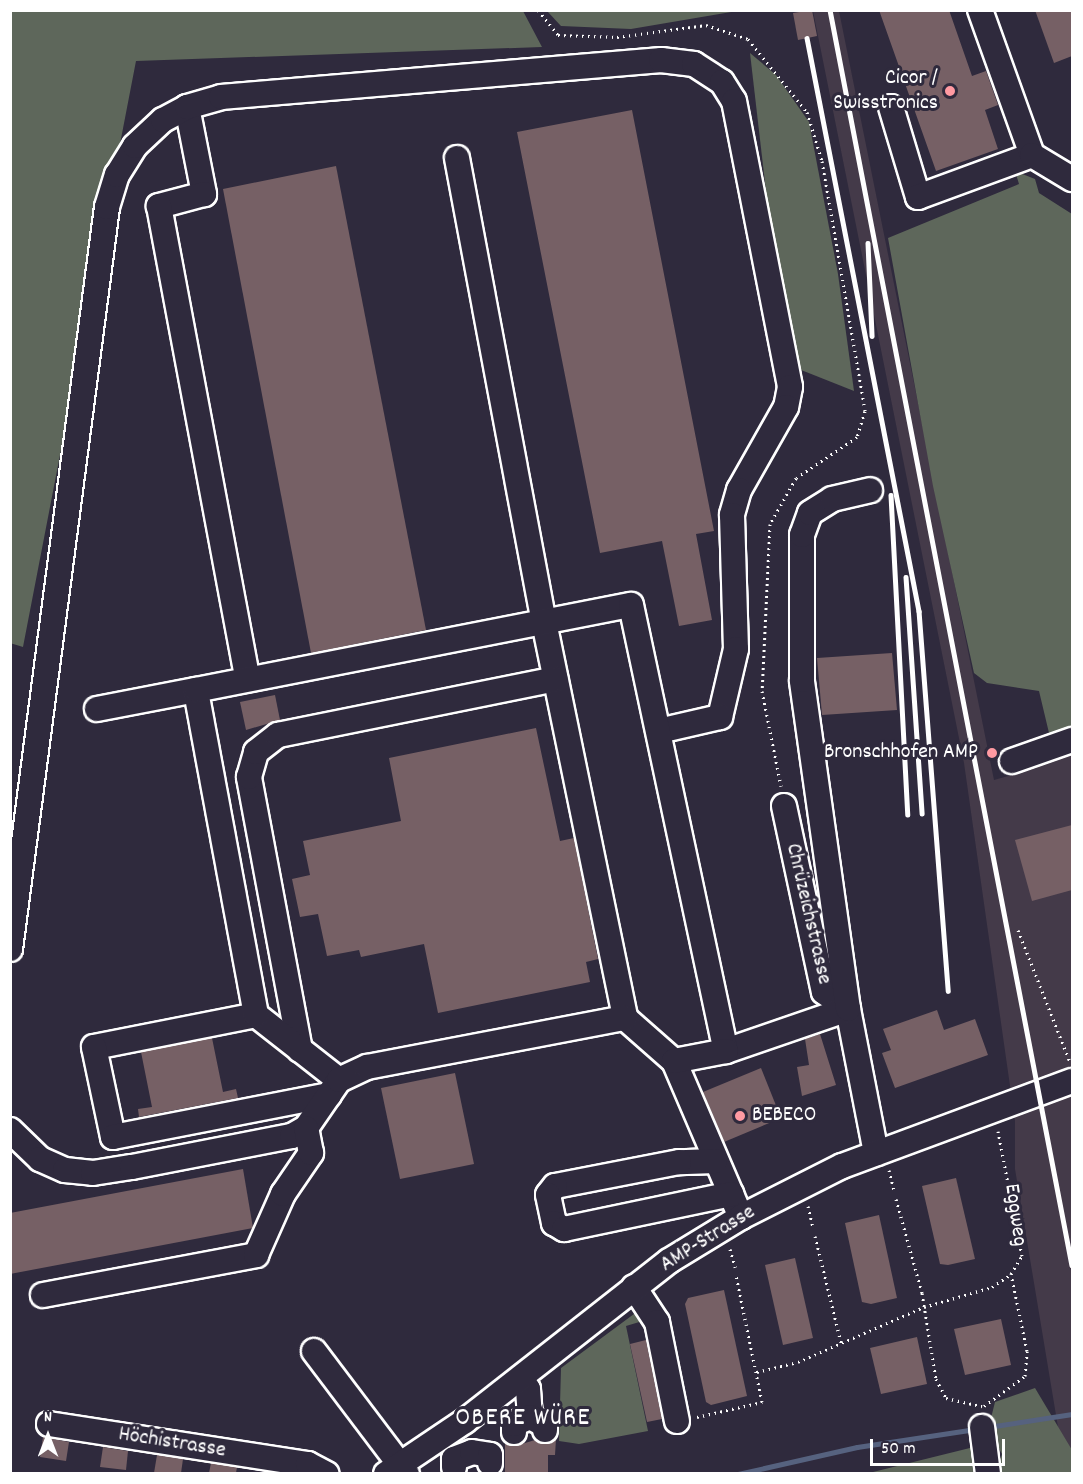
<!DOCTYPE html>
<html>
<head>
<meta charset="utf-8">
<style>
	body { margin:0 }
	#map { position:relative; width:1083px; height:1484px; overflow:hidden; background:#2f2a3d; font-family:Dekko,sans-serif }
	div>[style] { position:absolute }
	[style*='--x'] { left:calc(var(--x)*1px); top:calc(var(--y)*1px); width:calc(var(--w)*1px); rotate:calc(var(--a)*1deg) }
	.built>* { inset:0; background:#443a49 }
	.green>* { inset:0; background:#5e675b }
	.stream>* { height:5px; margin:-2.5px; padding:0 2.5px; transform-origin:2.5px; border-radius:2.5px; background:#56627f }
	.building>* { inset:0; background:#766065 }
	.path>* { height:3px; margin-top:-1.5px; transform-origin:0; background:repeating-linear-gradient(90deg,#fff 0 1.5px,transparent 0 6px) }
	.roads { filter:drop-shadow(2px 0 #fff) drop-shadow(-2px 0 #fff) drop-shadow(0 2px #fff) drop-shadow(0 -2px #fff) }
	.minor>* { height:24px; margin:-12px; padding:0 12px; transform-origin:12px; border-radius:12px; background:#2f2a3d }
	.rail>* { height:4.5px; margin:-2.25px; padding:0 2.25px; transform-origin:2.25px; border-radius:2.25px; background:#fff }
	.dots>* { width:16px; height:16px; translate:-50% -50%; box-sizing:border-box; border:3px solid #2f2a3d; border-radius:50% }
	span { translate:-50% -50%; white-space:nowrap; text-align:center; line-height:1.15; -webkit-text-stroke:6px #2f2a3d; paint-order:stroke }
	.poi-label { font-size:22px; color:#fff }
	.right { translate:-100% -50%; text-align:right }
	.left { translate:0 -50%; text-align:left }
	.street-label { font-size:22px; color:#fff }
	.quarter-label { font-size:26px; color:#fff; letter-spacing:1.5px }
	.frame { position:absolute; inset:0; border:12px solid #fff; pointer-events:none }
	.north { position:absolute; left:18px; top:1406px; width:60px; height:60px; -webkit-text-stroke:4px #2f2a3d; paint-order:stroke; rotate:0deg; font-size:16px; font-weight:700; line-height:24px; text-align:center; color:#fff }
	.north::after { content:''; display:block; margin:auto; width:21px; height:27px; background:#fff; clip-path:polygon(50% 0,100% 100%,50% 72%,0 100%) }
	.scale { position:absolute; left:870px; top:1439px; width:135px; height:27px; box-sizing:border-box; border:3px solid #fff; border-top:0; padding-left:8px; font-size:18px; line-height:21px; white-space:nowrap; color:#fff; -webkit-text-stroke:4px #2f2a3d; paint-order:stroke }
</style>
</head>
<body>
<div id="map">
	<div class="built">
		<i style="clip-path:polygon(813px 11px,839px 11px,994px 780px,1037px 768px,1035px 760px,1072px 738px,1072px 1457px,1062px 1451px,1015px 1169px,1015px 1121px,964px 763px)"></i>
	</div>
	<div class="green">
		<i style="clip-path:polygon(10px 11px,523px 11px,542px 47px,136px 61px,23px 647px,10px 643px)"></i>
		<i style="clip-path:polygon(547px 11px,737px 11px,631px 29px,561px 26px)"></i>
		<i style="clip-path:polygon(750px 53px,776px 75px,809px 122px,838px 274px,854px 391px,786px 364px)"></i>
		<i style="clip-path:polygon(1015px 171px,1035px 179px,1039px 193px,1072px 214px,1072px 729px,1049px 733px,1039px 691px,987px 683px,974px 673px,933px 486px,888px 238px,1019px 184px)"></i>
		<i style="clip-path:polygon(638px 1311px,646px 1320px,626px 1326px,648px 1431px,579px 1444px,559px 1441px,561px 1368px)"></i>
		<i style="clip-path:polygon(1035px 1388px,1072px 1450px,1072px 1473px,996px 1473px,1002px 1454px,988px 1430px,995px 1402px)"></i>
		<i style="clip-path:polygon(982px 1445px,980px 1473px,869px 1473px)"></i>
	</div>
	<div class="stream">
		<i style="--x:988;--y:1427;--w:85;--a:-8.8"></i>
		<i style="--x:738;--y:1474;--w:122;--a:-12.8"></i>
		<i style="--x:857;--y:1447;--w:120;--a:-8.6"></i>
	</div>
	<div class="building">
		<i style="clip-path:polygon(812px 10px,817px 36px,798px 40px,793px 13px)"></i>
		<i style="clip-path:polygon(879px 10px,949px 10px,972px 76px,986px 71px,998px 105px,985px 110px,998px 149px,936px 171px)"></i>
		<i style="clip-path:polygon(1035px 10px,1072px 10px,1072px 56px,1054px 63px)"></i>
		<i style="clip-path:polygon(632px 110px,714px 531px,696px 534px,712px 620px,679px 626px,662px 541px,600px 553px,517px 132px)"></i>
		<i style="clip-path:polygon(336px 166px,426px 630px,311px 653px,223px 189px)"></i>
		<i style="clip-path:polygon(892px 653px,897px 710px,822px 715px,817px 658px)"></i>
		<i style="clip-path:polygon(275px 695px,280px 720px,246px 730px,240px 702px)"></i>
		<i style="clip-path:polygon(536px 728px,560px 841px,574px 838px,598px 959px,586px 962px,590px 982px,438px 1013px,424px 944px,361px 957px,359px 950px,327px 956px,318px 914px,300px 917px,292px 879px,310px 875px,303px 841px,401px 821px,389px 758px)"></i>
		<i style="clip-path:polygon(1072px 825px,1072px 890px,1032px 901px,1015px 840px)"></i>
		<i style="clip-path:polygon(937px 1010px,944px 1030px,975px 1019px,988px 1055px,895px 1088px,882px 1053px,891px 1050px,883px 1029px)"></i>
		<i style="clip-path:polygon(820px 1034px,836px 1085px,802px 1096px,797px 1067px,809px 1065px,805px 1039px)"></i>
		<i style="clip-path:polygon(212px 1038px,223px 1092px,236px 1089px,238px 1098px,139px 1117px,138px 1109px,152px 1107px,141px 1052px)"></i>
		<i style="clip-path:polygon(761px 1068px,781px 1118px,724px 1142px,703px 1092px)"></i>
		<i style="clip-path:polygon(455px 1073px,474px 1164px,400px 1179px,381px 1088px)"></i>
		<i style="clip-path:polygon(243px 1169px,253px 1228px,10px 1274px,10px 1213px)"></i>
		<i style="clip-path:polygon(956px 1178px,975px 1259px,948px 1265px,940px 1264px,922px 1186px)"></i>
		<i style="clip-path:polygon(879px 1215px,897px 1298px,871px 1304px,862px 1302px,845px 1223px)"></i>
		<i style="clip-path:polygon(795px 1258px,813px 1338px,783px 1345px,765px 1265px)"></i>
		<i style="clip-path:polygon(724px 1290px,747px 1396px,711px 1405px,706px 1402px,685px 1304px,688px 1298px)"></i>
		<i style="clip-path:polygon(1001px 1319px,1011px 1365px,965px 1375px,954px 1329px)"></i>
		<i style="clip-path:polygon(917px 1337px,927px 1384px,881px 1394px,870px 1348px)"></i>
		<i style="clip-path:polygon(646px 1340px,662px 1419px,647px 1422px,630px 1344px)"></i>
		<i style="clip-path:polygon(43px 1437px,69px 1442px,66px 1461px,40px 1457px)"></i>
		<i style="clip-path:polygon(556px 1439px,555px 1455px,548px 1455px,548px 1473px,505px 1473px,505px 1443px,515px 1446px,535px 1440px,546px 1444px)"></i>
		<i style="clip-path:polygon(103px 1447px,128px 1451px,126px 1470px,100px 1467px)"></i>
		<i style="clip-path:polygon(157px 1455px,183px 1459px,181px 1473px,154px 1473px)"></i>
		<i style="clip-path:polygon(211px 1463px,237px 1467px,236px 1473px,209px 1473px)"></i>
	</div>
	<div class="path">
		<i style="--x:538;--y:10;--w:32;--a:51"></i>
		<i style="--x:558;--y:35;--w:59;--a:1.9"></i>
		<i style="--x:617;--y:37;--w:90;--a:-7.7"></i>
		<i style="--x:706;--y:25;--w:44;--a:18.4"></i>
		<i style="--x:748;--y:39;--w:94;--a:51.1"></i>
		<i style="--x:807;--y:112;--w:51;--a:73"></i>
		<i style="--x:822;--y:161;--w:254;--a:80.2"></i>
		<i style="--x:865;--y:411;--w:27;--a:107"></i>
		<i style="--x:857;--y:437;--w:73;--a:146.1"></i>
		<i style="--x:796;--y:478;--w:53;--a:119.5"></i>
		<i style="--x:770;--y:524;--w:167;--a:92.7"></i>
		<i style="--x:762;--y:691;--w:97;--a:78.7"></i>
		<i style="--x:1018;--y:930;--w:142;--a:68.5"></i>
		<i style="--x:889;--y:1170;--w:21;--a:76"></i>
		<i style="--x:896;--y:1199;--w:98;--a:74.5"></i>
		<i style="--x:922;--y:1293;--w:87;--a:80.8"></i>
		<i style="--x:936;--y:1379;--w:21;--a:62"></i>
		<i style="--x:946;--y:1398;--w:37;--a:13"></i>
		<i style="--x:808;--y:1206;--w:23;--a:77"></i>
		<i style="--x:815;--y:1236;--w:110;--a:76.3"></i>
		<i style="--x:730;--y:1249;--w:19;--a:74"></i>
		<i style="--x:757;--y:1372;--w:42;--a:-13.7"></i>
		<i style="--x:798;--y:1362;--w:137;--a:-23.6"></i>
		<i style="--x:924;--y:1307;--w:71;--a:-16.4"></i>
		<i style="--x:992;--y:1287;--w:23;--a:-34"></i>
		<i style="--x:984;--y:1406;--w:51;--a:-36.2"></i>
		<i style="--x:1025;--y:1376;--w:25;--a:-85"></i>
		<i style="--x:1027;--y:1351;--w:79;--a:-101.7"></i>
		<i style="--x:1011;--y:1274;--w:21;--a:-59"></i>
		<i style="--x:1022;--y:1256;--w:127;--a:-100.9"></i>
		<i style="--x:697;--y:1417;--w:67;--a:-13"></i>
		<i style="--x:762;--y:1402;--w:130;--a:-101.6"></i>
	</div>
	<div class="roads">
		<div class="minor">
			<i style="--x:187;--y:107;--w:89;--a:78.9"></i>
			<i style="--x:204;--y:194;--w:47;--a:165.1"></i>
			<i style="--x:159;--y:206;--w:480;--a:79.4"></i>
			<i style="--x:891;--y:107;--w:94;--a:73.3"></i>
			<i style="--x:918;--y:197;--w:121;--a:-20.2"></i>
			<i style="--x:1032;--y:155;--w:154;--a:-109.7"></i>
			<i style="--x:1032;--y:155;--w:47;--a:31"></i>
			<i style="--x:457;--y:158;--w:472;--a:79.4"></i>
			<i style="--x:544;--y:622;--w:404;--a:78.4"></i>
			<i style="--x:625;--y:1018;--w:65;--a:41.3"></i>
			<i style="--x:674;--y:1061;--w:170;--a:66.8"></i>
			<i style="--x:97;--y:709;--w:101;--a:-10.9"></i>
			<i style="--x:1012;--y:761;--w:64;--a:-19.3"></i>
			<i style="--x:784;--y:806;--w:190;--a:77.9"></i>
			<i style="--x:824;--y:992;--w:29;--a:35"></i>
			<i style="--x:848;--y:1009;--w:147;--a:79"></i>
			<i style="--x:10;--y:949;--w:748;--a:-82.55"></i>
			<i style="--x:107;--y:207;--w:34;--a:-73"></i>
			<i style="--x:117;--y:175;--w:34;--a:-58"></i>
			<i style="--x:135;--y:146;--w:38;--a:-43"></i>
			<i style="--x:163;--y:120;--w:27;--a:-28"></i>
			<i style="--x:187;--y:107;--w:35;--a:-16"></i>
			<i style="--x:221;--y:97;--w:442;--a:-4.8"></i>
			<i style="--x:661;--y:60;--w:33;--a:7"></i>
			<i style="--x:694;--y:64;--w:33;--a:33"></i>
			<i style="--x:722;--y:82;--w:22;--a:58"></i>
			<i style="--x:734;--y:101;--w:291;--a:78.9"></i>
			<i style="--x:790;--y:387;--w:20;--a:101"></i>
			<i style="--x:786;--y:407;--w:95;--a:119.5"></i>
			<i style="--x:739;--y:490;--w:26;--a:106"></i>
			<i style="--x:732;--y:515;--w:134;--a:88.3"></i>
			<i style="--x:736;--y:649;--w:70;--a:103.2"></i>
			<i style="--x:720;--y:717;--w:63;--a:167.1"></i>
			<i style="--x:256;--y:1015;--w:165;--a:168.8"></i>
			<i style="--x:94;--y:1047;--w:92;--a:78.1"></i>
			<i style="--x:113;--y:1137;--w:220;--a:-11"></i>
			<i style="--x:300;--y:1050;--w:278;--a:-100.6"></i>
			<i style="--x:249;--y:777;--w:26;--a:-74"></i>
			<i style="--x:256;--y:752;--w:28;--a:-38"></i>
			<i style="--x:278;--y:735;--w:283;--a:-11.4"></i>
			<i style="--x:726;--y:1051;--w:129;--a:-19"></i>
			<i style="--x:848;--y:1009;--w:332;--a:-98"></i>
			<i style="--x:802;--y:680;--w:145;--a:-90"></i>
			<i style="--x:802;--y:535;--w:23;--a:-70"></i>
			<i style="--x:810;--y:513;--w:26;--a:-32"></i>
			<i style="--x:832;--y:499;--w:39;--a:-13"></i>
			<i style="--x:339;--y:1080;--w:105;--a:-141.9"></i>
			<i style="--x:256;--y:1015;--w:330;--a:-100.5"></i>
			<i style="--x:196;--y:690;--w:443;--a:-11.1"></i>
			<i style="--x:631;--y:605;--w:456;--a:78"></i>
			<i style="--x:726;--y:1051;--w:53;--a:169.1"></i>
			<i style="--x:10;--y:1130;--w:42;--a:44"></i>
			<i style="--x:40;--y:1159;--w:27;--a:24"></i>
			<i style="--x:65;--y:1170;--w:28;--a:6"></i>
			<i style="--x:93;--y:1173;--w:39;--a:-9"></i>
			<i style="--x:132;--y:1167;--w:163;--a:-11"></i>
			<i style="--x:292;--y:1136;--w:16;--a:-30"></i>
			<i style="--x:306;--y:1128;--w:58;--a:-55.5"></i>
			<i style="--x:339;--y:1080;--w:31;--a:-25"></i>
			<i style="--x:367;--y:1067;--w:263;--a:-10.8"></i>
			<i style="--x:715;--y:1161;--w:36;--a:178"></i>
			<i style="--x:679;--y:1162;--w:126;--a:169"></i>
			<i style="--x:555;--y:1186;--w:11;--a:128"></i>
			<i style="--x:548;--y:1195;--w:29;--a:78"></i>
			<i style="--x:554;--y:1223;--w:12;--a:31"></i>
			<i style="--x:564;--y:1229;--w:171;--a:-11.8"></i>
			<i style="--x:634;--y:1287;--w:42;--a:56.7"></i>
			<i style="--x:657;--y:1322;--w:101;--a:78.6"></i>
			<i style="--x:43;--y:1295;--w:217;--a:-10.6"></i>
			<i style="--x:256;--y:1255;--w:67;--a:-66.1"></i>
			<i style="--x:283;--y:1194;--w:50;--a:-55.7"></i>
			<i style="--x:311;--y:1153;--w:25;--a:-101"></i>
			<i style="--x:314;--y:1351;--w:154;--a:52.9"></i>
			<i style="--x:521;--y:1378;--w:13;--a:58"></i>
			<i style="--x:528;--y:1389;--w:28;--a:86"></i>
			<i style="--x:49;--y:1424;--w:262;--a:8.8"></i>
			<i style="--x:308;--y:1464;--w:21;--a:28"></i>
			<i style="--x:982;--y:1427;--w:47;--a:82.7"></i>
			<i style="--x:514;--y:1432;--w:8;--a:-90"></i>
			<i style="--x:514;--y:1424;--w:17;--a:-24"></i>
			<i style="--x:530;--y:1417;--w:17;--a:28"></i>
			<i style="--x:545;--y:1425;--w:5;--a:90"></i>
			<i style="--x:454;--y:1467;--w:8;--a:-90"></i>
			<i style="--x:454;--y:1459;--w:19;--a:-21"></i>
			<i style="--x:472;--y:1452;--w:18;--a:9"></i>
			<i style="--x:490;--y:1455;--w:8;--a:90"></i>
			<i style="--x:386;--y:1474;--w:95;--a:-33.9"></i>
			<i style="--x:465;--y:1421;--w:259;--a:-38.1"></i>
			<i style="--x:669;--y:1261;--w:84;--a:-31.4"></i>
			<i style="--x:741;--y:1217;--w:113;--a:-26.8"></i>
			<i style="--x:842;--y:1166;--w:245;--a:-20.3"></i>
		</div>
	</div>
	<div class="rail">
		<i style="--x:830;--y:10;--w:1278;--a:79.09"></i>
		<i style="--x:807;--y:38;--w:584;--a:78.94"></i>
		<i style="--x:919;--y:611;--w:381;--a:85.6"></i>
		<i style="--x:868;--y:243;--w:93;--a:87.5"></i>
		<i style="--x:891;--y:495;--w:320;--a:87"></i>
		<i style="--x:906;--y:577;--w:237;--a:86.1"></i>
	</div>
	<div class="dots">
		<i style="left:950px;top:91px;background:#ff9aa2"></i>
		<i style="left:992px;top:753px;background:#ff9aa2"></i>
		<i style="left:740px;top:1116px;background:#ff9aa2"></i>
	</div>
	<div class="poi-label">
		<span class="right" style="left:938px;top:91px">Cicor /<br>Swisstronics</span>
		<span class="right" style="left:978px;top:753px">Bronschhofen AMP</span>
		<span class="left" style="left:752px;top:1116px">BEBECO</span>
	</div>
	<div class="street-label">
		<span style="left:808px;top:914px;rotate:77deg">Chrüzeichstrasse</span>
		<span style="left:1015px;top:1215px;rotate:82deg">Eggweg</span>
		<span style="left:708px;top:1239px;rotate:-32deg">AMP-Strasse</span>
		<span style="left:172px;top:1443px;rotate:9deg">Höchistrasse</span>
	</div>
	<div class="quarter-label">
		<span style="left:523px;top:1419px">OBERE WÜRE</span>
	</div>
	<div class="frame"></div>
	<div class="north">N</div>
	<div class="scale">50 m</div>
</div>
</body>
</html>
